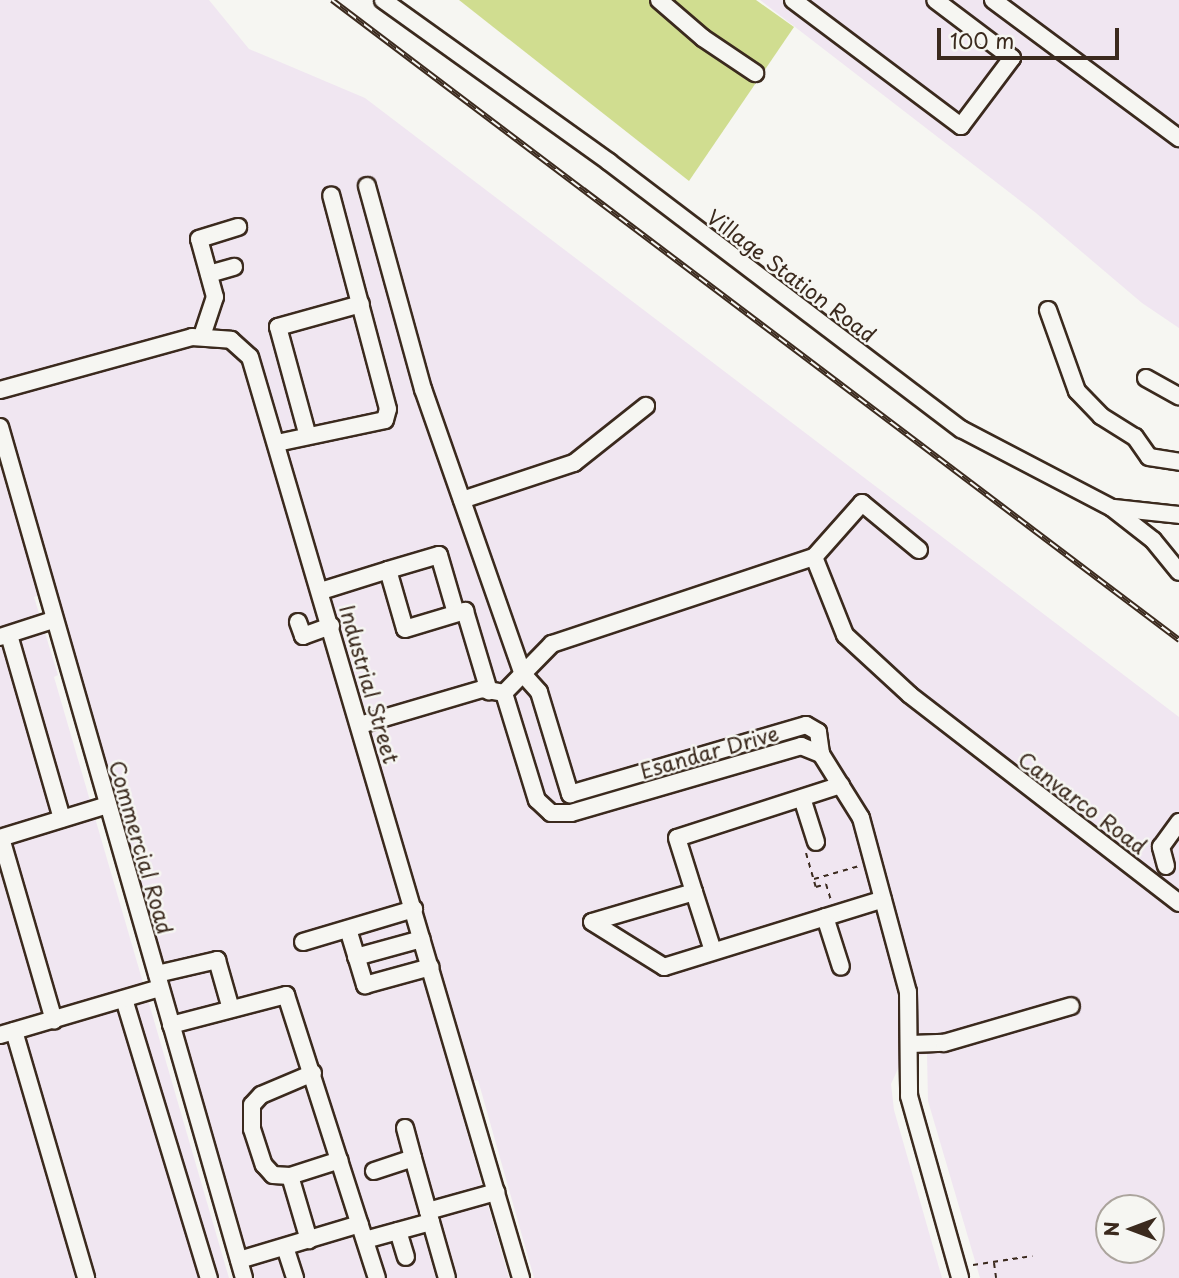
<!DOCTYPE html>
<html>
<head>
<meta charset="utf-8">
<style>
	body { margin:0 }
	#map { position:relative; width:1179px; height:1278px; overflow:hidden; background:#f6f6f2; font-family:"Playpen Sans",sans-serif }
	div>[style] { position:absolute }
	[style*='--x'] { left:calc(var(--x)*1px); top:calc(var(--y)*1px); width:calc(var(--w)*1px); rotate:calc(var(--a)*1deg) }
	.built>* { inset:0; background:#f0e6f1 }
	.green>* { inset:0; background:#d0dd90 }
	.path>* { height:2px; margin-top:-1px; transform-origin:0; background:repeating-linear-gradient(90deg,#3b2a1e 0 5px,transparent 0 10px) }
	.roads { filter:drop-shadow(2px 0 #3b2a1e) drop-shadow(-2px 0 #3b2a1e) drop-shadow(0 2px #3b2a1e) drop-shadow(0 -2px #3b2a1e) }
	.minor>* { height:16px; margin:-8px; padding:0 8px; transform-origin:8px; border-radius:8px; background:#f6f6f2 }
	.rail>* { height:6px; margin-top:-3px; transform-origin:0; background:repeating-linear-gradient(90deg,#f6f6f2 0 10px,#3b2a1e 0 20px); box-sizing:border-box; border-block:2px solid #3b2a1e }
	span { translate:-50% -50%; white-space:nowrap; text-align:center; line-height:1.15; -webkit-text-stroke:5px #f6f6f2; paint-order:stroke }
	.street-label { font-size:21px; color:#3b2a1e }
	.north { position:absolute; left:1095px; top:1194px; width:70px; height:70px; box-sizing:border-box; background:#f6f6f2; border:2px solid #aba49d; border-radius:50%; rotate:270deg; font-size:19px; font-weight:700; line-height:28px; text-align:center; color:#3b2a1e }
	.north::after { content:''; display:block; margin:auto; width:24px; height:32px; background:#3b2a1e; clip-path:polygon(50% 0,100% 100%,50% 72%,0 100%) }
	.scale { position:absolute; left:937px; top:28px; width:182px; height:32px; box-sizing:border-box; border:4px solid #3b2a1e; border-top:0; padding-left:9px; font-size:21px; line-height:24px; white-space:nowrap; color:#3b2a1e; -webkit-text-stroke:5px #f6f6f2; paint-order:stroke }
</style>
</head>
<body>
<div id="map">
	<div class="built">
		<i style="clip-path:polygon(evenodd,0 0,209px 0,249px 49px,365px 98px,1179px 717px,1179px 1278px,980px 1278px,928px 1101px,927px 1054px,902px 1060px,891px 1084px,894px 1110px,942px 1278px,534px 1278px,478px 1080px,454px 1087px,509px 1278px,255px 1278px,53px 591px,34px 597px,58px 675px,54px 677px,229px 1278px,0 1278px,0 0,1109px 1208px,1151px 1208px,1151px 1250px,1109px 1250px,1109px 1208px)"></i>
		<i style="clip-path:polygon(760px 0,1179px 0,1179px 328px,1142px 303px,1036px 213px)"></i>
	</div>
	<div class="green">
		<i style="clip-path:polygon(459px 0,756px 0,794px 27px,689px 181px)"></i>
	</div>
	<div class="path">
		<i style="--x:806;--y:853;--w:35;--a:74"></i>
		<i style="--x:816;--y:887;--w:10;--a:-17"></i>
		<i style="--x:826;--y:884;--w:17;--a:73"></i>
		<i style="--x:814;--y:879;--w:47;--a:-16.1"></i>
		<i style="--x:994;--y:1263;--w:15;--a:82"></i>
		<i style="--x:973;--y:1265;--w:60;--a:-8.7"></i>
	</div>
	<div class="roads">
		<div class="minor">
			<i style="--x:383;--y:0;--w:278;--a:35.6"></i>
			<i style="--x:609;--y:162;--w:442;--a:37.2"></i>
			<i style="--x:961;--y:429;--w:170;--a:27.6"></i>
			<i style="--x:1112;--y:508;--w:52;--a:38"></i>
			<i style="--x:1153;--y:540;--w:41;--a:50.9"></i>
			<i style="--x:659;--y:0;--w:58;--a:40.8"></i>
			<i style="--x:703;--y:38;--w:63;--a:33.9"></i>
			<i style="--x:793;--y:0;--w:210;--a:36.9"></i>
			<i style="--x:961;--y:126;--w:85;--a:-53.1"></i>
			<i style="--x:1012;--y:58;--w:96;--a:-143"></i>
			<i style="--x:993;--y:0;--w:232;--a:36.6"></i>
			<i style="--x:367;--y:186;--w:211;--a:74.6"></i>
			<i style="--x:423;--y:389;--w:302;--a:70.7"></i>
			<i style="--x:523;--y:674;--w:24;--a:48"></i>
			<i style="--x:539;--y:692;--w:107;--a:73.1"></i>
			<i style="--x:570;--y:794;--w:246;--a:-16.3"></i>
			<i style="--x:806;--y:725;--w:14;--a:30"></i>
			<i style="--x:818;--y:732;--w:22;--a:82"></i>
			<i style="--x:209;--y:274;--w:26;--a:-16"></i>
			<i style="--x:1048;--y:310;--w:86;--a:70.3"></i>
			<i style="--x:1077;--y:391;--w:35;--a:46"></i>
			<i style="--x:1101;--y:416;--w:40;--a:32"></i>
			<i style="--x:1135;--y:437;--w:24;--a:55"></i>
			<i style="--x:1149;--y:457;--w:30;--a:9"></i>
			<i style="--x:202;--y:336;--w:41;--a:-71.6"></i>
			<i style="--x:215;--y:297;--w:60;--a:-105.4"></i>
			<i style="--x:199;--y:239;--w:41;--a:-17.1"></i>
			<i style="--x:1146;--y:378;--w:38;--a:29"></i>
			<i style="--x:0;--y:390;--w:199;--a:-15.4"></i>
			<i style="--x:192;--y:337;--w:39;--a:4"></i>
			<i style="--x:231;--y:340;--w:25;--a:42"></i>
			<i style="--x:250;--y:357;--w:960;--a:73.6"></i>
			<i style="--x:0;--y:427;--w:885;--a:74"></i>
			<i style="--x:307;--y:433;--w:110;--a:-105.3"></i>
			<i style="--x:278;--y:327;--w:86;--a:-15.5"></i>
			<i style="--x:277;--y:443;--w:110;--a:-12"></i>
			<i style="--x:385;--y:420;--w:11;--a:-75"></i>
			<i style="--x:388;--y:409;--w:221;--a:-104.9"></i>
			<i style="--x:462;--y:500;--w:118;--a:-18.3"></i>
			<i style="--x:574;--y:463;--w:92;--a:-38.4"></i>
			<i style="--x:1114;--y:508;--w:65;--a:6.1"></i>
			<i style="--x:919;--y:550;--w:74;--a:-140.5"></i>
			<i style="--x:862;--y:503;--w:72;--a:131.6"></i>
			<i style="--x:814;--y:557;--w:84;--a:68.3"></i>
			<i style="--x:845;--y:635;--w:88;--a:42.7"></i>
			<i style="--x:910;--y:695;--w:340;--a:37.7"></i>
			<i style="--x:388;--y:570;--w:53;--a:-16.4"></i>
			<i style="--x:439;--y:555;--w:60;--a:73.7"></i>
			<i style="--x:321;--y:591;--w:70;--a:-17.4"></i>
			<i style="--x:388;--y:570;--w:61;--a:73.9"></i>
			<i style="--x:405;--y:629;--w:63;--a:-16.7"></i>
			<i style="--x:465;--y:611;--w:84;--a:73.3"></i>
			<i style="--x:298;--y:622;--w:15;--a:70"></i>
			<i style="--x:303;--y:636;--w:30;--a:-20"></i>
			<i style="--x:9;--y:635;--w:191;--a:73.9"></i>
			<i style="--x:0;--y:637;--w:56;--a:-17.8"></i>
			<i style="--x:504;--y:693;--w:69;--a:-45.6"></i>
			<i style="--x:552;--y:644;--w:276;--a:-18.4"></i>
			<i style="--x:360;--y:725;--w:127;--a:-16.4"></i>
			<i style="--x:482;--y:689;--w:22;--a:10"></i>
			<i style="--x:504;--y:693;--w:112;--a:72.9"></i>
			<i style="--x:537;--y:800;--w:19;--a:43"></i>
			<i style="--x:551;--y:813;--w:20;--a:0"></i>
			<i style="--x:571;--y:813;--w:240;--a:-16.2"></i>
			<i style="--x:801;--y:746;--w:22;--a:22"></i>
			<i style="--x:821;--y:754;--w:75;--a:58"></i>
			<i style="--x:861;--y:818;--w:180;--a:74.9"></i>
			<i style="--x:908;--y:992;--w:104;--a:89.4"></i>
			<i style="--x:909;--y:1096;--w:189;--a:74.3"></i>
			<i style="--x:841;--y:785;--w:172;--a:162.1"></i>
			<i style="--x:677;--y:838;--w:57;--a:72.5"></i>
			<i style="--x:694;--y:892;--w:106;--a:163.6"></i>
			<i style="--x:592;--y:922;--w:85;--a:32"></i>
			<i style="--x:664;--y:967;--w:229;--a:-17.2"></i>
			<i style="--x:802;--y:798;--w:46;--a:72.3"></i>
			<i style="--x:0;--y:838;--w:113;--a:-17"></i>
			<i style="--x:1;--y:838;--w:190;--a:73.8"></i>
			<i style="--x:1166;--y:866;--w:20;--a:-105"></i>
			<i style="--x:1161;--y:847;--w:31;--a:-54"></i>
			<i style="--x:694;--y:892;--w:62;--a:72.1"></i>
			<i style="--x:825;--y:917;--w:52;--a:72.3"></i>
			<i style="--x:348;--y:929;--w:59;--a:73.1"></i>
			<i style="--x:365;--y:985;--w:68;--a:-15.3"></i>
			<i style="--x:303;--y:942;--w:116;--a:-16.6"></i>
			<i style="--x:356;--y:957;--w:68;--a:-15.3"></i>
			<i style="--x:157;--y:974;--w:62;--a:-13.1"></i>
			<i style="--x:217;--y:960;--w:51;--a:74.1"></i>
			<i style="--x:124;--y:999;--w:292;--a:73.1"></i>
			<i style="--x:171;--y:1025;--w:119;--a:-14.6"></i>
			<i style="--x:286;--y:995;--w:297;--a:72.2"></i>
			<i style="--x:14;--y:1031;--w:257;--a:73.7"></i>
			<i style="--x:0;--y:1035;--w:167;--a:-16.4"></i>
			<i style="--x:911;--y:1044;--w:33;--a:-2"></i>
			<i style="--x:944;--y:1043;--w:132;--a:-16.2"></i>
			<i style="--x:313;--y:1073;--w:56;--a:157.1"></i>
			<i style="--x:261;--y:1095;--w:13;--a:132"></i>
			<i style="--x:252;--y:1105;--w:24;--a:90"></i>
			<i style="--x:252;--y:1129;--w:38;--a:72"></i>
			<i style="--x:264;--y:1165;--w:13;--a:48"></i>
			<i style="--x:273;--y:1175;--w:17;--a:3"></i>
			<i style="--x:290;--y:1176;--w:52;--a:-17.7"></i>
			<i style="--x:405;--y:1128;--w:31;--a:75"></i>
			<i style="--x:374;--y:1171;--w:41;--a:-18.4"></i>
			<i style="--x:413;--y:1158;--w:55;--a:74.2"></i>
			<i style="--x:290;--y:1176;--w:67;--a:73.5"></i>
			<i style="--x:431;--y:1222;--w:58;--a:74.1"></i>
			<i style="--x:398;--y:1231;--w:27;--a:73"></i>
			<i style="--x:365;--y:1240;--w:68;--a:-15.3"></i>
			<i style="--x:431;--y:1222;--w:11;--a:-105"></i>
			<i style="--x:428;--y:1211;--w:71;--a:-15.6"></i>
			<i style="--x:285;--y:1247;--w:33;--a:72"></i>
			<i style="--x:239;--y:1260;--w:126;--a:-16.6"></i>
		</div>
	</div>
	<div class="rail">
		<i style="--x:332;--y:0;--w:1062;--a:37.07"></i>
	</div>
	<div class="street-label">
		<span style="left:792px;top:275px;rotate:37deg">Village Station Road</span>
		<span style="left:370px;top:684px;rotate:74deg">Industrial Street</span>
		<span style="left:709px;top:751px;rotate:-16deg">Esandar Drive</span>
		<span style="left:1083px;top:802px;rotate:37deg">Canvarco Road</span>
		<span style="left:142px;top:847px;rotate:74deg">Commercial Road</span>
	</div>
	<div class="north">N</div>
	<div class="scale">100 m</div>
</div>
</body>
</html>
